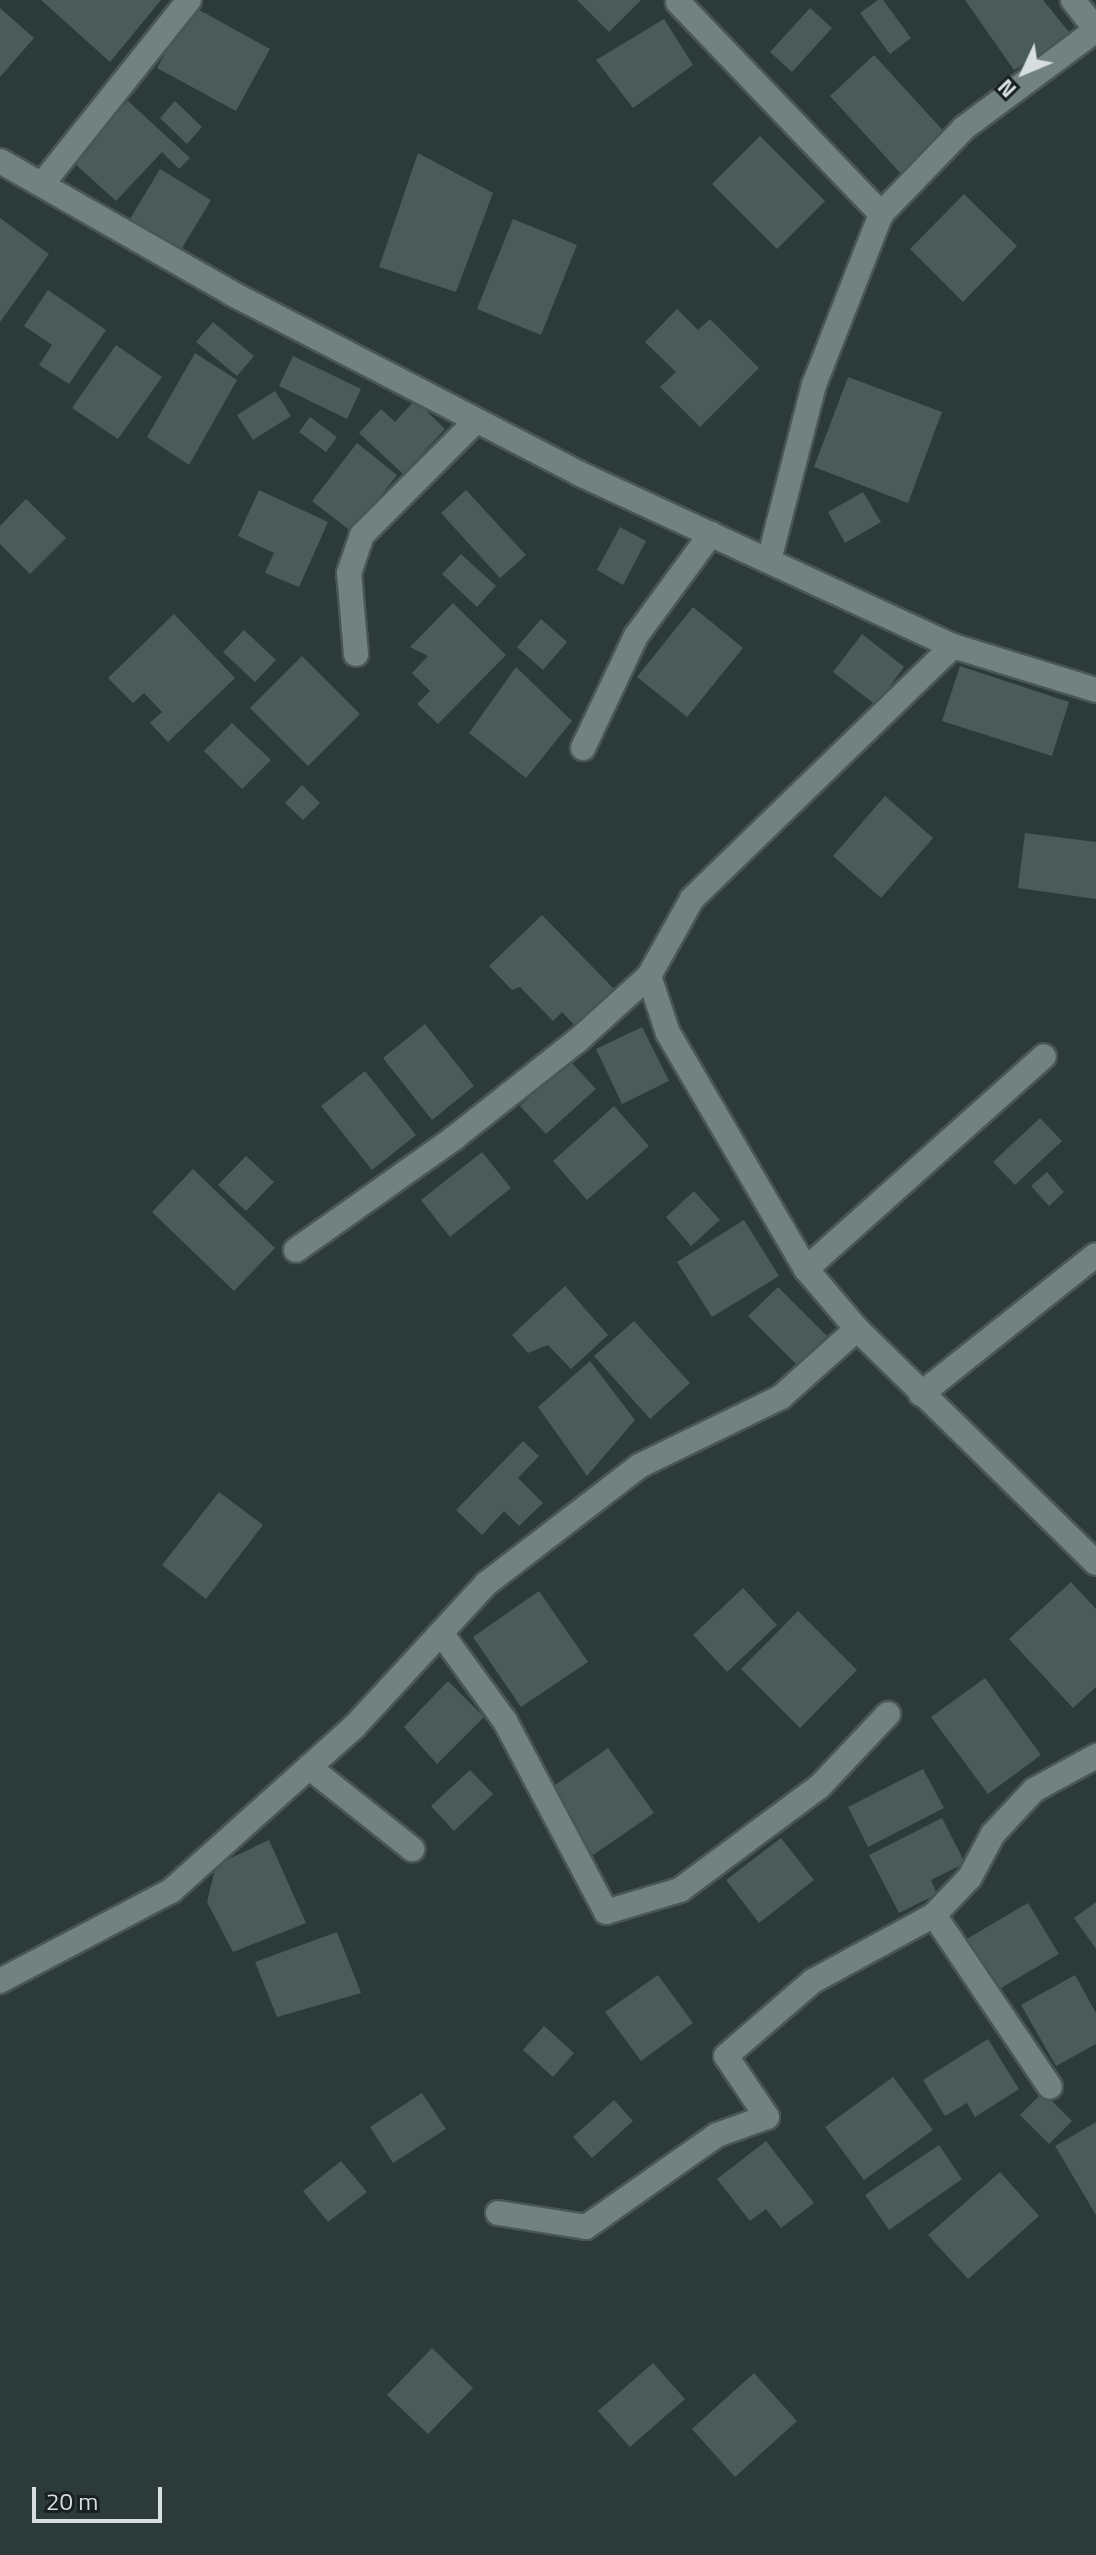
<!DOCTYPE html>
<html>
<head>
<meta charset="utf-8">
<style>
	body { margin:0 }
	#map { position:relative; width:1096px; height:2555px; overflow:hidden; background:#2c3a3a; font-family:"Titillium Web",sans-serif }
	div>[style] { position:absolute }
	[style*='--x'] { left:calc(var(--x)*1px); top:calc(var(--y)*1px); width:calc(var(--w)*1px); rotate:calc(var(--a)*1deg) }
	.building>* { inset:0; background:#4b5b5a }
	.roads { filter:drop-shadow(2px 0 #4a5656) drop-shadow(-2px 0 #4a5656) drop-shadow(0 2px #4a5656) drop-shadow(0 -2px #4a5656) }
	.street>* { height:24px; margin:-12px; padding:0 12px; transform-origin:12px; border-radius:12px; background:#728281 }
	.secondary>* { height:24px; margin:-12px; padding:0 12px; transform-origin:12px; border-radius:12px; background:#728281 }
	span { translate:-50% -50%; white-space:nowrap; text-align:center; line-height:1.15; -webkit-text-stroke:6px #192020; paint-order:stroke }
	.north { position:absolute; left:984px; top:32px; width:80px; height:80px; -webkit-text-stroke:6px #192020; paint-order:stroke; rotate:226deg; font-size:22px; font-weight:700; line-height:32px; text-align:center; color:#d6dfde }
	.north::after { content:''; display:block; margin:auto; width:28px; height:36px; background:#d6dfde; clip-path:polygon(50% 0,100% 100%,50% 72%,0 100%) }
	.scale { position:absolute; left:32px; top:2487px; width:130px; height:36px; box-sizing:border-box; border:4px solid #d6dfde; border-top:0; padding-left:10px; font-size:24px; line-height:28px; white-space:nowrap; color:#d6dfde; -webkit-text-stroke:6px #192020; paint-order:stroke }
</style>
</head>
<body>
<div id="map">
	<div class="building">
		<i style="clip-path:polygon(41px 0,161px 0,110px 62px)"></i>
		<i style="clip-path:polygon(577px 0,641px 0,609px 32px)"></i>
		<i style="clip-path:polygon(878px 0,883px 0,911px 38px,890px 54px,860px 13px)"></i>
		<i style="clip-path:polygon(965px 0,1043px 0,1073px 37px,1014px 70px)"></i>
		<i style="clip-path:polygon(192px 6px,270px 49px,236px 111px,157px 68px)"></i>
		<i style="clip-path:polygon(0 8px,34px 38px,0 77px)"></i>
		<i style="clip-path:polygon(810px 8px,832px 28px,792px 72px,770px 52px)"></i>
		<i style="clip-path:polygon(664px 19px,693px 65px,633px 108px,596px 60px)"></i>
		<i style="clip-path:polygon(874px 55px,948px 136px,904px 177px,830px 96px)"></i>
		<i style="clip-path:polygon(128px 101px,190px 158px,179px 169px,162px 152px,116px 201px,72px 161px)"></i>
		<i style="clip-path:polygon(175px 101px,202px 127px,187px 144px,160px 118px)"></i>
		<i style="clip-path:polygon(760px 136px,825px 201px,777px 249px,712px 184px)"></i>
		<i style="clip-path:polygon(418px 153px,493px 193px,456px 292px,379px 267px)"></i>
		<i style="clip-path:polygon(160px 169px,211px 200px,181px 250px,130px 219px)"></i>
		<i style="clip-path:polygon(964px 194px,1017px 246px,963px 302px,910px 249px)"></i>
		<i style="clip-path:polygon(0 218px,49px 254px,0 322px)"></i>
		<i style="clip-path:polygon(513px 219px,577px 245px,541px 335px,477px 309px)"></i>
		<i style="clip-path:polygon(48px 290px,106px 330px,69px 384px,39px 365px,52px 345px,24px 326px)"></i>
		<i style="clip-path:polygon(677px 309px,698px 330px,710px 319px,759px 368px,700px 427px,660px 387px,676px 372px,645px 342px)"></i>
		<i style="clip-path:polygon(213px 322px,254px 356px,237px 376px,196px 342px)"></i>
		<i style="clip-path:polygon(116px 345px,162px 377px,118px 439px,72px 408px)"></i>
		<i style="clip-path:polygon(195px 353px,237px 380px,189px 465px,147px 437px)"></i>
		<i style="clip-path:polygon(293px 356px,361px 389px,347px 419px,279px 386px)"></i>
		<i style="clip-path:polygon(848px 377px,942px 412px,908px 503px,814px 467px)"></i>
		<i style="clip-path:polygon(275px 391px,291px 416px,253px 440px,237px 415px)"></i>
		<i style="clip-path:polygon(415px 400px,445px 429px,403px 474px,359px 433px,381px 409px,395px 422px)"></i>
		<i style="clip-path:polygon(310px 417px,337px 437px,326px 452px,299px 432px)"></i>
		<i style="clip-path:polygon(357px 443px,397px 475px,352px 532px,312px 501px)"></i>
		<i style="clip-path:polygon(259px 490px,328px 522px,299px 587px,265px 573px,274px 553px,238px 536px)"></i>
		<i style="clip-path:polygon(466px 490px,526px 555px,500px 578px,441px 513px)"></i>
		<i style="clip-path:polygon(863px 492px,881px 522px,845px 543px,828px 512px)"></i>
		<i style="clip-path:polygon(26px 499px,66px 538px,30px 574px,0 544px,0 526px)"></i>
		<i style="clip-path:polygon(620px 527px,646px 541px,623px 585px,597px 570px)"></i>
		<i style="clip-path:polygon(461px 554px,496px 586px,477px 607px,442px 574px)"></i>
		<i style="clip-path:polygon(453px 603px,506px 655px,438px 724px,417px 704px,430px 691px,412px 673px,428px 656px,410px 647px)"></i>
		<i style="clip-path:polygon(693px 607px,743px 648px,687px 717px,637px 677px)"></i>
		<i style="clip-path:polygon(174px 614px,235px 678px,168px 742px,150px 723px,162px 712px,144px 693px,133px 703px,108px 678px)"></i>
		<i style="clip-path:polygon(541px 619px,567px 642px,543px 670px,517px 647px)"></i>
		<i style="clip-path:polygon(244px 630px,276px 660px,255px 682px,223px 652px)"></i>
		<i style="clip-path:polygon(862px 634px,904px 667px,876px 705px,833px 672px)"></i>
		<i style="clip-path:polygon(302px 656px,360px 714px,308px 766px,250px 708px)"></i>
		<i style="clip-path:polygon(960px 666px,1069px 702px,1052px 756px,942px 721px)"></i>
		<i style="clip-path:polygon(516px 667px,572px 721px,526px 778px,469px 733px)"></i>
		<i style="clip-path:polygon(232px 723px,271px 760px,242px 789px,204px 751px)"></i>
		<i style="clip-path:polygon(302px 785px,320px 803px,303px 820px,285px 803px)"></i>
		<i style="clip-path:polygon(885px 796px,933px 838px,881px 898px,833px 856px)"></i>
		<i style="clip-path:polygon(1025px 833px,1096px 842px,1096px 899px,1018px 888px)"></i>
		<i style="clip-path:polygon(542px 915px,617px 992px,578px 1029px,562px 1012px,553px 1021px,520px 987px,512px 990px,489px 966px)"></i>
		<i style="clip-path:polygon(425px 1024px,474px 1086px,432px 1120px,383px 1058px)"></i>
		<i style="clip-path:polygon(642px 1027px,669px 1081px,622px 1104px,596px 1049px)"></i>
		<i style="clip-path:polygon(569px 1060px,596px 1089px,546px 1134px,520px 1106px)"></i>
		<i style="clip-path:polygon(365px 1071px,416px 1135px,372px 1170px,321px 1106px)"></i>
		<i style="clip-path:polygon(614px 1106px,649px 1146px,587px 1200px,553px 1161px)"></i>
		<i style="clip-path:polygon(1040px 1118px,1062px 1141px,1015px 1185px,993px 1162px)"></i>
		<i style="clip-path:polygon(482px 1152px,511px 1188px,450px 1237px,421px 1200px)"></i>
		<i style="clip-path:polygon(246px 1156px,274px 1182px,246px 1211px,218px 1185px)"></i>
		<i style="clip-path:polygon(193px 1169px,275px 1248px,234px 1291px,152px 1212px)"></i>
		<i style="clip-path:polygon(1047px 1172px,1064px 1192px,1049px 1206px,1031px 1186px)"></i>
		<i style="clip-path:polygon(694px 1191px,720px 1220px,691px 1246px,666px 1217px)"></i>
		<i style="clip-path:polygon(744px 1220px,779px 1276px,712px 1317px,677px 1262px)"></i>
		<i style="clip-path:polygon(565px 1286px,608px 1335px,571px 1369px,548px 1345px,528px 1353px,512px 1335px)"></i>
		<i style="clip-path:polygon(778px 1287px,827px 1336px,797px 1365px,748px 1316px)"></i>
		<i style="clip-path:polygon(634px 1321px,690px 1383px,650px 1419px,594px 1356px)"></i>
		<i style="clip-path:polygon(590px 1361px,635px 1420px,587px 1476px,538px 1407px)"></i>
		<i style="clip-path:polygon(523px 1441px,539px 1456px,518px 1478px,543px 1503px,519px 1526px,504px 1511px,482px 1535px,456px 1510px)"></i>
		<i style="clip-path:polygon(219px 1492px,263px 1525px,206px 1599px,162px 1565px)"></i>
		<i style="clip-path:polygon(1071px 1582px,1096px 1609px,1096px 1687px,1073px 1708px,1009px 1639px)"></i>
		<i style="clip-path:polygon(743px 1588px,777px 1625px,727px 1672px,693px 1635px)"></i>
		<i style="clip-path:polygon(539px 1591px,588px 1662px,521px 1707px,473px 1637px)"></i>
		<i style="clip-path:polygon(798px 1611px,857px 1670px,800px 1728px,741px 1669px)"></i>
		<i style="clip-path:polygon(985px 1678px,1041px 1755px,988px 1794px,931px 1717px)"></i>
		<i style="clip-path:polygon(448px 1681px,484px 1717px,437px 1764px,404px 1727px)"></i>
		<i style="clip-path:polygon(608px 1748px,654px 1813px,593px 1855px,548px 1790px)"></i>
		<i style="clip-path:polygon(923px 1769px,944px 1808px,868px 1847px,848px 1807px)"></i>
		<i style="clip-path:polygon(470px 1770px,493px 1794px,454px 1831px,431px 1806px)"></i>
		<i style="clip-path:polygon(942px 1818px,965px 1863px,931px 1880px,937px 1894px,899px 1913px,869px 1855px)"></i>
		<i style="clip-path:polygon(781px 1838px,814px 1880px,759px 1923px,726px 1880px)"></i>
		<i style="clip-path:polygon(269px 1840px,306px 1923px,233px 1952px,207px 1902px,216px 1865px)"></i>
		<i style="clip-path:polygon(1096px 1902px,1096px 1949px,1074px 1918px)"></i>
		<i style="clip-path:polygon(1028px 1903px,1059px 1954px,996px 1991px,965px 1940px)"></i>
		<i style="clip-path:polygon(337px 1932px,361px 1993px,277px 2017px,255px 1962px)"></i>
		<i style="clip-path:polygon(658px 1975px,693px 2023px,641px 2061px,605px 2012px)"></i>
		<i style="clip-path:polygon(1075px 1975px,1096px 2013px,1096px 2044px,1056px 2066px,1021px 2005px)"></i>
		<i style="clip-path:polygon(544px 2026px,574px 2053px,553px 2077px,523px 2050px)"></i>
		<i style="clip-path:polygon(988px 2039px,1019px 2089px,975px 2117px,967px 2103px,945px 2116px,923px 2080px)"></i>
		<i style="clip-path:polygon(893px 2077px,933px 2130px,864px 2180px,825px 2127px)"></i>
		<i style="clip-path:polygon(1043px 2092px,1072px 2121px,1049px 2144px,1020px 2115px)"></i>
		<i style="clip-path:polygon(422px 2093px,446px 2129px,393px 2163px,370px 2127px)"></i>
		<i style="clip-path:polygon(614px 2100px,633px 2121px,592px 2158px,573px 2137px)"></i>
		<i style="clip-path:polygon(1096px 2122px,1096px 2215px,1055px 2146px)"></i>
		<i style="clip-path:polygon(766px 2141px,814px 2203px,781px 2228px,766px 2209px,750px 2221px,717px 2179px)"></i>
		<i style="clip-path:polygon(939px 2145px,962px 2179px,889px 2230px,865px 2195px)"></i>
		<i style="clip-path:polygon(341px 2161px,367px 2192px,328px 2222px,303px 2191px)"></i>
		<i style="clip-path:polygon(1000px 2172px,1039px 2216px,968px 2279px,928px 2235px)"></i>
		<i style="clip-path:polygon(432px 2348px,473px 2388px,428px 2434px,387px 2395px)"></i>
		<i style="clip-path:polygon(653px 2363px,685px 2399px,630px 2447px,598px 2411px)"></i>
		<i style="clip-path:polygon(754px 2373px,797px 2421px,735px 2477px,692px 2429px)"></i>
	</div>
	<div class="roads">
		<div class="street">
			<i style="--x:1073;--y:0;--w:37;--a:52"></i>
			<i style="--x:678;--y:2;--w:294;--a:46.2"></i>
			<i style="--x:43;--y:183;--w:234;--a:-51.4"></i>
			<i style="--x:769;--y:560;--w:181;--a:-75.6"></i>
			<i style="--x:814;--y:385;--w:184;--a:-68.6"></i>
			<i style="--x:881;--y:214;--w:120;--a:-46"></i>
			<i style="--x:964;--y:128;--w:164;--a:-36.6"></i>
			<i style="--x:953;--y:646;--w:363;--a:135.9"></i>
			<i style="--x:692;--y:899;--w:88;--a:119.2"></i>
			<i style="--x:649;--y:976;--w:60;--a:71.6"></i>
			<i style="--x:668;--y:1033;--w:273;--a:59.7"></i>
			<i style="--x:806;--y:1269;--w:79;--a:49.6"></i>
			<i style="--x:857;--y:1329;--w:334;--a:44.4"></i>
			<i style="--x:356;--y:654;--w:81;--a:-94.9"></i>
			<i style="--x:349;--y:573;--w:40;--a:-71.1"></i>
			<i style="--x:362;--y:535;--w:160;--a:-45"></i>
			<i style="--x:583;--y:748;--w:124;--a:-64.7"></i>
			<i style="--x:636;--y:636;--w:127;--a:-53.7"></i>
			<i style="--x:296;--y:1250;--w:194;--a:-35.3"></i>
			<i style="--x:454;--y:1138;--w:157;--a:-38.3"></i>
			<i style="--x:577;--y:1041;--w:97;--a:-42.1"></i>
			<i style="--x:806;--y:1269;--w:319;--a:-41.8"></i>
			<i style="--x:921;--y:1394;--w:223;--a:-38.5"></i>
			<i style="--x:441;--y:1633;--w:109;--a:54"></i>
			<i style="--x:505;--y:1721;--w:216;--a:62.1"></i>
			<i style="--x:606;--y:1912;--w:77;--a:-16.6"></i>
			<i style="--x:680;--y:1890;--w:174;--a:-36.6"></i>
			<i style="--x:820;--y:1786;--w:99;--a:-46.6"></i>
			<i style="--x:309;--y:1767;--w:132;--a:38.5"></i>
			<i style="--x:934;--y:1915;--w:207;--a:56"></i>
			<i style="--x:0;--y:1981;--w:193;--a:-27.8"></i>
			<i style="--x:171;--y:1891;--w:246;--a:-41.9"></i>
			<i style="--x:354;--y:1727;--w:195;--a:-47.3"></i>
			<i style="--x:486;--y:1584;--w:193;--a:-37.6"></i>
			<i style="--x:639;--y:1466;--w:158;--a:-25.9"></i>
			<i style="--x:781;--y:1397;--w:102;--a:-41.8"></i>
			<i style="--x:498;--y:2213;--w:89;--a:9"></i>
			<i style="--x:586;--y:2227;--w:160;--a:-35.1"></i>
			<i style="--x:717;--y:2135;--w:53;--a:-19.8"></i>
			<i style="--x:767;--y:2117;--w:73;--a:-123.9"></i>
			<i style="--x:726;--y:2056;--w:115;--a:-40.8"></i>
			<i style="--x:813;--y:1981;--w:138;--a:-28.6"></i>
			<i style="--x:934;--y:1915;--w:52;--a:-46.5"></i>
			<i style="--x:970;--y:1877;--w:49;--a:-61.9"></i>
			<i style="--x:993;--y:1834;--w:60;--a:-47"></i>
			<i style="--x:1034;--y:1790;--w:71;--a:-28.7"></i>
		</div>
		<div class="secondary">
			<i style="--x:0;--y:161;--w:266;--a:29.7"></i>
			<i style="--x:231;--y:293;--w:391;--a:27.4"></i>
			<i style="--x:578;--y:473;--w:413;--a:24.8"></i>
			<i style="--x:953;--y:646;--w:150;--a:17.1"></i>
		</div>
	</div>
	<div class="north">N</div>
	<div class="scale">20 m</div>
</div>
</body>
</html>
